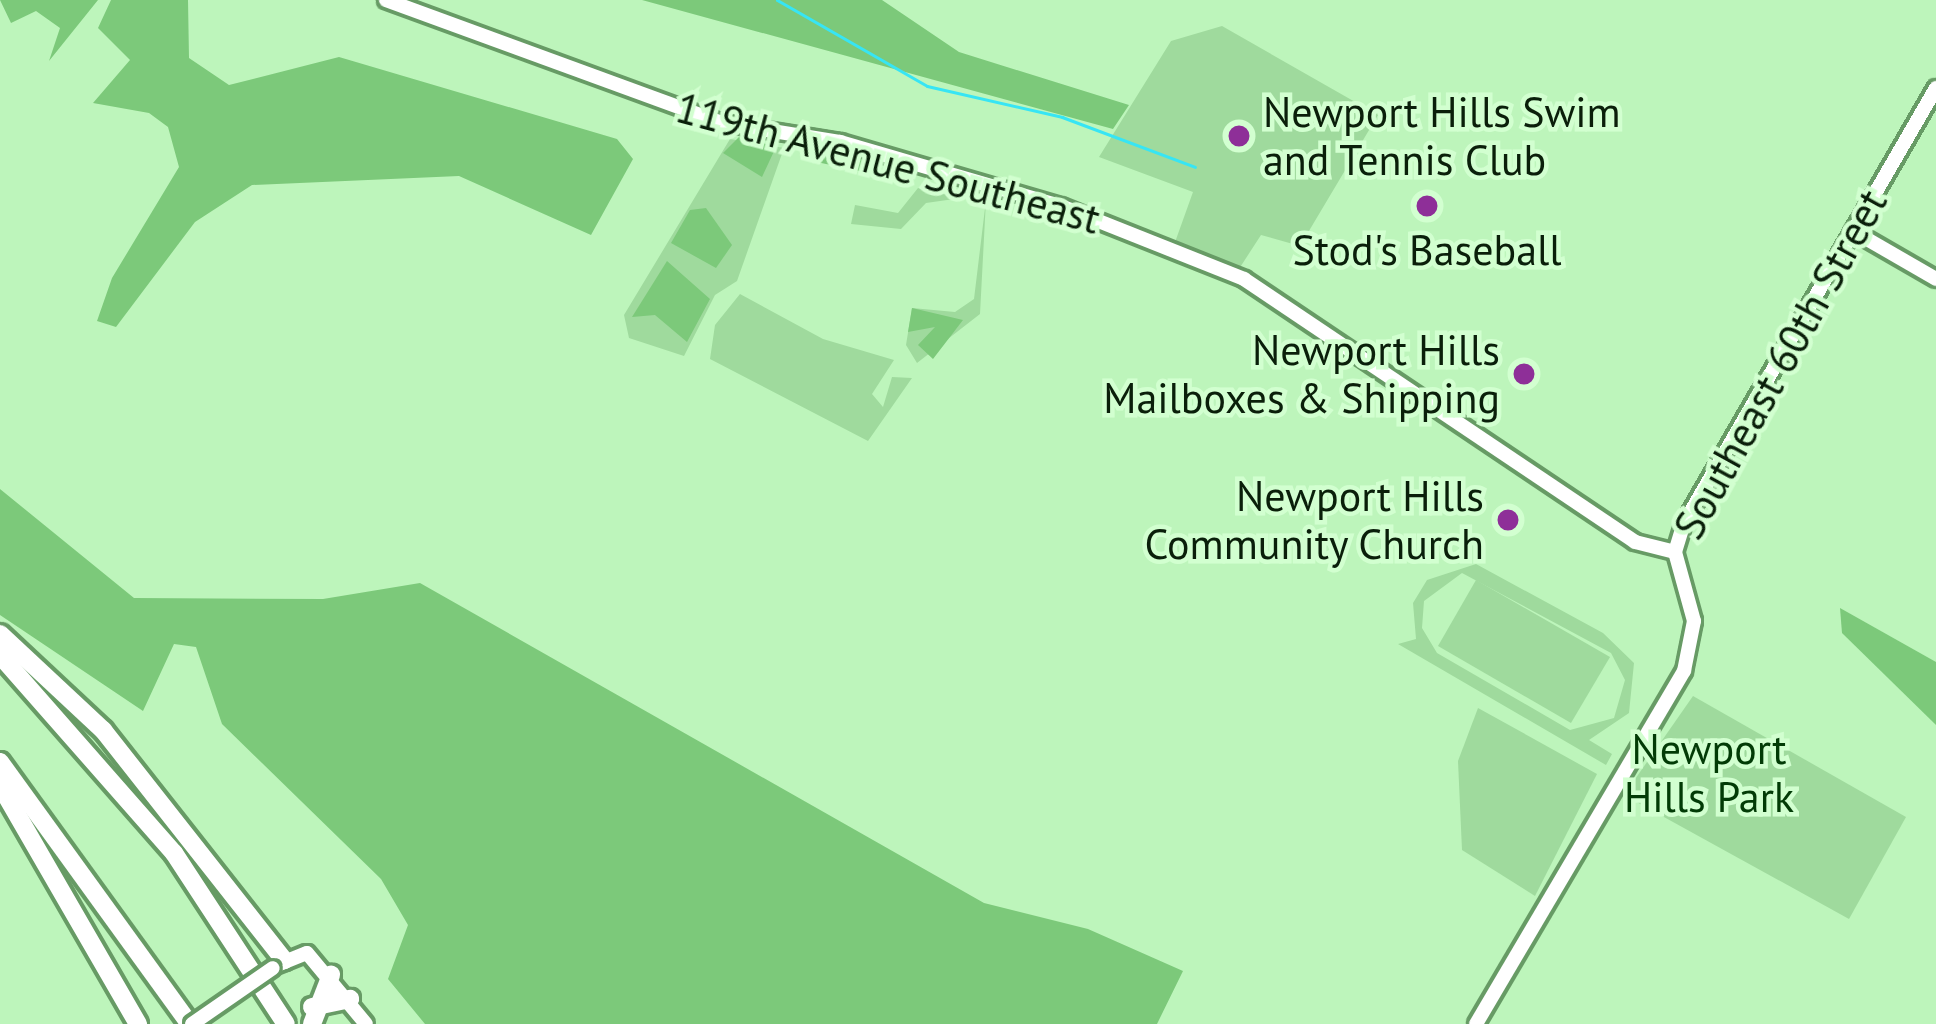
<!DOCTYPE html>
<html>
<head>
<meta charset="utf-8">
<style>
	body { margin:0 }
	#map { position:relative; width:1936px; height:1024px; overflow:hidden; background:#bdf5bb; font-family:"PT Sans",sans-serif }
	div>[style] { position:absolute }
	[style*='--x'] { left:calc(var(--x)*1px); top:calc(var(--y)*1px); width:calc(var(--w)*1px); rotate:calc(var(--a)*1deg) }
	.green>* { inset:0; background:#9fda9d }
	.forest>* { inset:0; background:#7cc97a }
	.stream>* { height:3px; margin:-1.5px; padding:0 1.5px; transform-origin:1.5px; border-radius:1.5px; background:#37e5f4 }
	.roads { filter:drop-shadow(3px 0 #679b65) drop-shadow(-3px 0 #679b65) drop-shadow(0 3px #679b65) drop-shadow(0 -3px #679b65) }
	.secondary>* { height:14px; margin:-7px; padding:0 7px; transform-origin:7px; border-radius:7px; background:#fff }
	.highway>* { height:18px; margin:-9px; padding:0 9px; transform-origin:9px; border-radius:9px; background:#fff }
	.bridges { filter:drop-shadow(3px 0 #679b65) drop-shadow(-3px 0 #679b65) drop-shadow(0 3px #679b65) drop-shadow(0 -3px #679b65) }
	.secondary-bridge>* { height:14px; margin:-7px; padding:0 7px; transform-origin:7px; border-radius:7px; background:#fff }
	.dots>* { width:33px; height:33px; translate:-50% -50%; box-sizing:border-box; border:6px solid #d2ffd0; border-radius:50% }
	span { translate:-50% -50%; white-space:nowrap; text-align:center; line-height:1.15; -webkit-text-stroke:9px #d2ffd0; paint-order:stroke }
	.poi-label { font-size:42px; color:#0a1f0a }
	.left { translate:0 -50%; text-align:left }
	.right { translate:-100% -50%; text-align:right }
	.street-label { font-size:42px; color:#0a1f0a }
	.park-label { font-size:42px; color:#023b06 }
</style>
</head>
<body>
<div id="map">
	<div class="green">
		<i style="clip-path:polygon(1222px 26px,1378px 115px,1300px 246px,1261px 235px,1237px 272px,1174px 245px,1193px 192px,1099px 157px,1171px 41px)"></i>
		<i style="clip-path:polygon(730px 139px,784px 148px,737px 281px,715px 295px,684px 356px,629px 338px,624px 315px)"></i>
		<i style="clip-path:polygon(918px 188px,961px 198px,926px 203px,901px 229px,851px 224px,855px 205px,898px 213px)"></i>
		<i style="clip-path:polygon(986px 200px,980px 314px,917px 363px,906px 345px,912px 308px,955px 312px,974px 299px)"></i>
		<i style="clip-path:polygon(740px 294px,823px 339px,894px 360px,872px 394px,883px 407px,892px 377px,912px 378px,868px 441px,710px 359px,715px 325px)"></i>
		<i style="clip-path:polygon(evenodd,1476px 564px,1603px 633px,1634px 663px,1629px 713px,1589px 740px,1612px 754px,1606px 765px,1398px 644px,1416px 639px,1413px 603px,1427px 580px,1476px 564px,1462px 573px,1611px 653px,1625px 680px,1614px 718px,1570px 730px,1437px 653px,1422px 628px,1424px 601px,1462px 573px)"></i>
		<i style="clip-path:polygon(1476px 580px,1610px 657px,1571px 723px,1438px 646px)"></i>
		<i style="clip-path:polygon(1693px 696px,1906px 817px,1849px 919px,1624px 795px)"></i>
		<i style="clip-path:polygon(1478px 708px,1597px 774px,1535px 896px,1462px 850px,1458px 761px)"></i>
	</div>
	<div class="forest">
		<i style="clip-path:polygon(0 0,98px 0,49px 61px,60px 28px,36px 11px,11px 23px)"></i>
		<i style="clip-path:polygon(111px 0,188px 0,189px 58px,229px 85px,339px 57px,617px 139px,633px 159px,591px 235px,459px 176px,252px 185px,195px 222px,116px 327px,97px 321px,112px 278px,179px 167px,168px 127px,149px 113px,93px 103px,130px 60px,98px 28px)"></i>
		<i style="clip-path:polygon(642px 0,882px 0,959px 52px,1129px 105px,1113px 129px)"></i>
		<i style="clip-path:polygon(740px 136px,776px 147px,762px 177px,723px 153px)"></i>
		<i style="clip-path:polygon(802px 147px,858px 156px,903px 180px,802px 159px)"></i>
		<i style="clip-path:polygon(706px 208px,732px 245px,716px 268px,671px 243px,690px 210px)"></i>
		<i style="clip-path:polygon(667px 261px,710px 299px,687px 342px,655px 315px,632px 317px)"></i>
		<i style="clip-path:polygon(912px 308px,963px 320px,933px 359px,918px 345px,935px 327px,908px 332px)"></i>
		<i style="clip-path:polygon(0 489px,134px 598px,323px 599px,420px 583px,984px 903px,1088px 929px,1183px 971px,1157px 1024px,425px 1024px,388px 979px,408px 925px,381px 879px,222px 724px,196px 647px,174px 644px,143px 711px,0 615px)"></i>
		<i style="clip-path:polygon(1840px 608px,1936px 662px,1936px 725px,1842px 633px)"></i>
	</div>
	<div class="stream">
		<i style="--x:777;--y:0;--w:173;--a:29.8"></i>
		<i style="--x:927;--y:86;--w:139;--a:12.9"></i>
		<i style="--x:1062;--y:117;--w:142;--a:20.6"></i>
	</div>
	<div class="roads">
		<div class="secondary">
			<i style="--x:386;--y:0;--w:359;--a:20.1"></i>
			<i style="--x:723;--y:123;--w:119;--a:9.2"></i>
			<i style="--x:840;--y:142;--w:230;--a:16.2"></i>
			<i style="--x:1061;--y:206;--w:197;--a:21.7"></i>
			<i style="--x:1244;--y:279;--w:471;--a:33.9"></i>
			<i style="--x:1635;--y:542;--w:41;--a:14"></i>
			<i style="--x:1853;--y:231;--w:96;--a:30"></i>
			<i style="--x:277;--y:965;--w:32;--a:-22"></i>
			<i style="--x:307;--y:953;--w:92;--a:50.3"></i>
			<i style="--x:1476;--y:1024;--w:410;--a:-59.5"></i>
			<i style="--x:1684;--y:671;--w:51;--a:-78.7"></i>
			<i style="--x:1694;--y:621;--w:72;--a:-105.4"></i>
			<i style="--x:1675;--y:552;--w:28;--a:-73"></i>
			<i style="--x:1683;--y:525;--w:505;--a:-59.93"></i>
		</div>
		<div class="highway">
			<i style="--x:0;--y:634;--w:141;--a:43"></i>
			<i style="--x:103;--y:730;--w:293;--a:51.8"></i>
			<i style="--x:0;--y:655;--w:264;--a:48.7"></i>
			<i style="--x:174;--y:853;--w:204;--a:56.8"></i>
			<i style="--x:0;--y:762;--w:324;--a:54.1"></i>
			<i style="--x:0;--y:785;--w:276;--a:60"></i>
			<i style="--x:312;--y:1007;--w:39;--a:-12"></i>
			<i style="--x:312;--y:1024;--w:53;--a:-68.8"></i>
		</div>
	</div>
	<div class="bridges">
		<div class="secondary-bridge">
			<i style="--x:192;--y:1024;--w:98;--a:-34.7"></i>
		</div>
	</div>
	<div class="dots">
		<i style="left:1239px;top:136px;background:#8e2f98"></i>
		<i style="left:1427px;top:206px;background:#8e2f98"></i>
		<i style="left:1524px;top:374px;background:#8e2f98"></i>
		<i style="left:1508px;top:520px;background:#8e2f98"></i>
	</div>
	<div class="poi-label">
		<span class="left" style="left:1263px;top:136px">Newport Hills Swim<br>and Tennis Club</span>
		<span style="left:1427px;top:250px">Stod's Baseball</span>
		<span class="right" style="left:1500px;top:374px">Newport Hills<br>Mailboxes &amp; Shipping</span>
		<span class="right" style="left:1484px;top:520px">Newport Hills<br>Community Church</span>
	</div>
	<div class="street-label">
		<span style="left:888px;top:163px;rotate:15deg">119th Avenue Southeast</span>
		<span style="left:1780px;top:364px;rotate:-61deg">Southeast 60th Street</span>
	</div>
	<div class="park-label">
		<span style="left:1709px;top:773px">Newport<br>Hills Park</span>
	</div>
</div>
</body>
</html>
